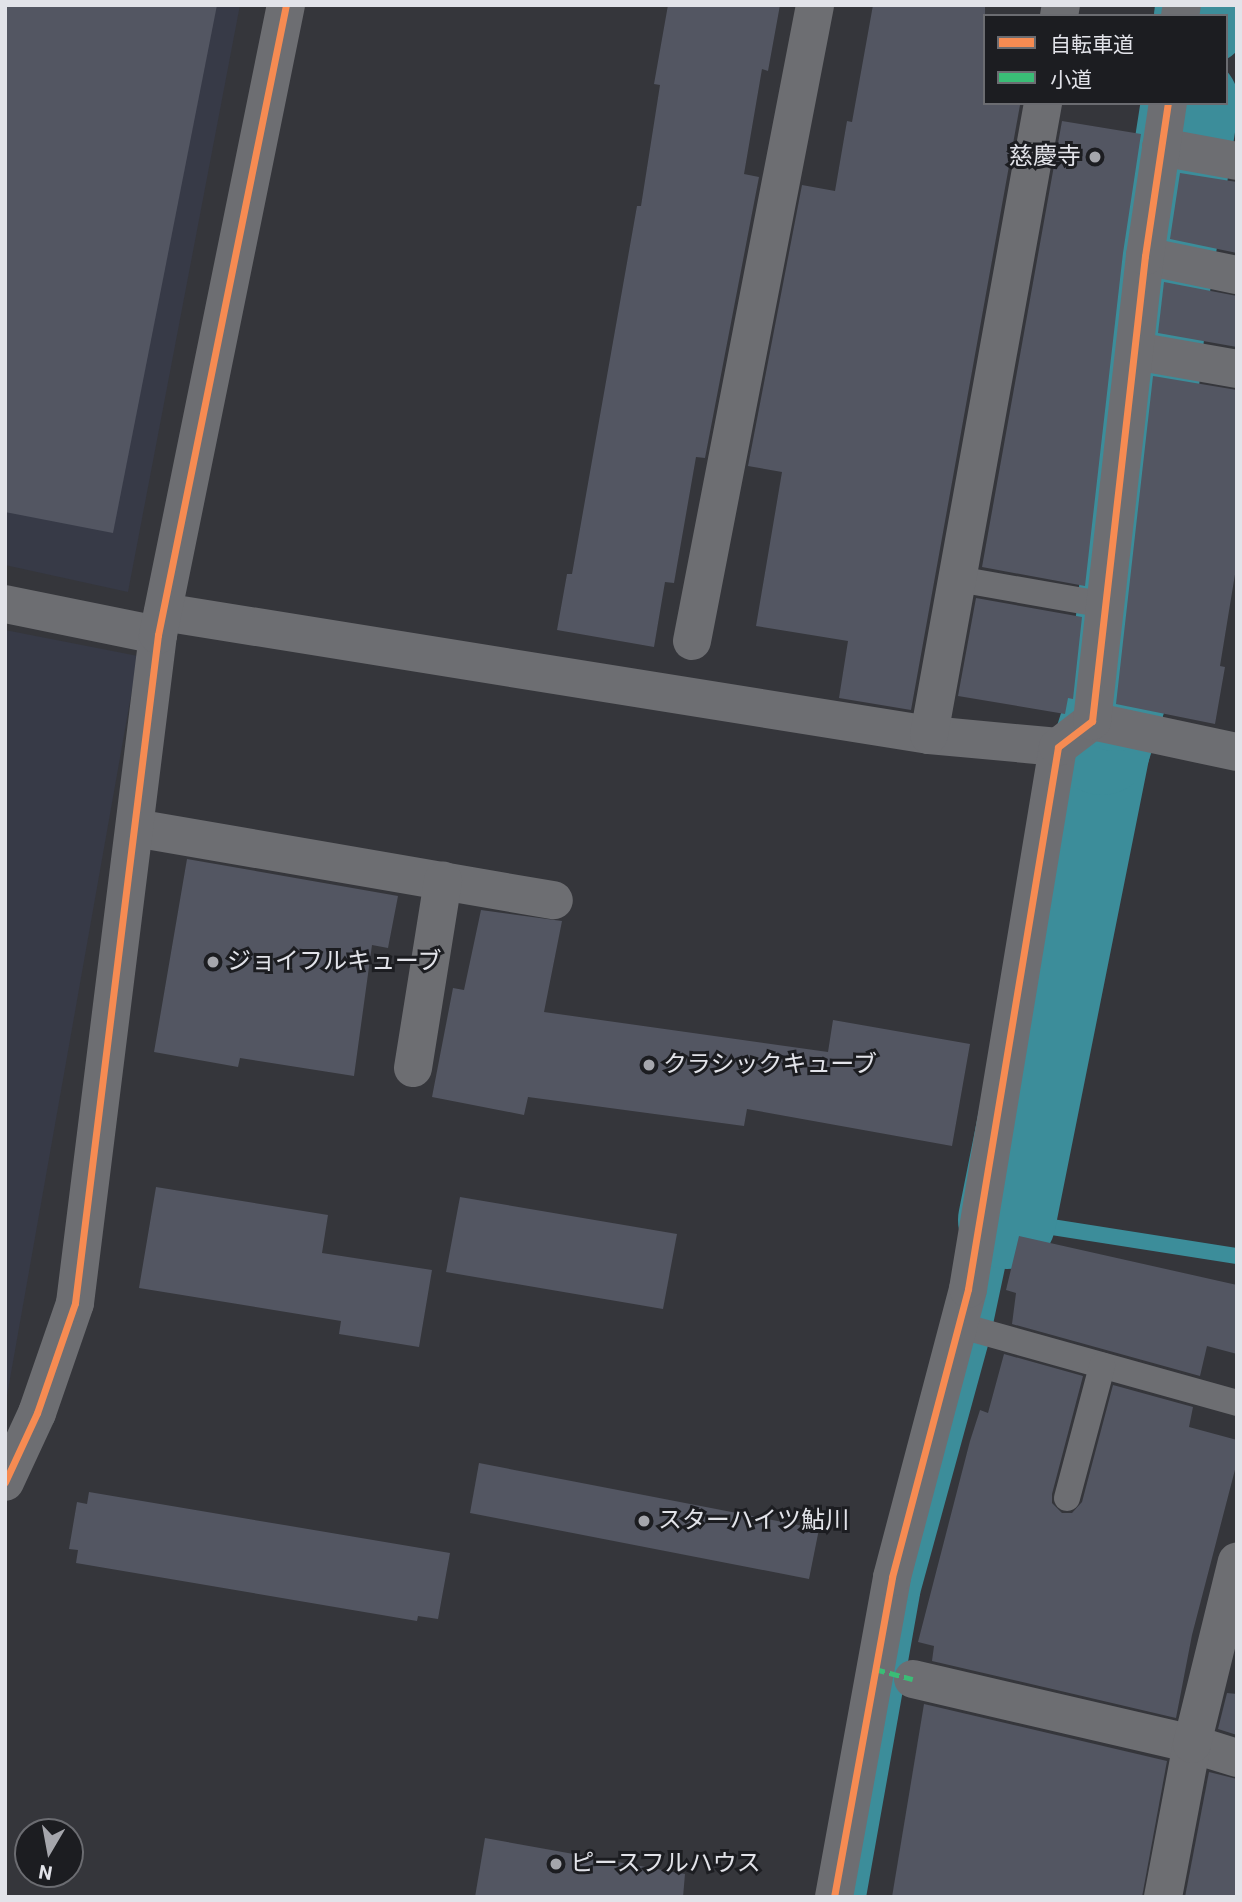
<!DOCTYPE html>
<html>
<head>
<meta charset="utf-8">
<style>
	body { margin:0 }
	#map { position:relative; width:1242px; height:1902px; overflow:hidden; background:#35363b; font-family:Roboto,"Noto Sans JP",sans-serif }
	div>[style] { position:absolute }
	[style*='--x'] { left:calc(var(--x)*1px); top:calc(var(--y)*1px); width:calc(var(--w)*1px); rotate:calc(var(--a)*1deg) }
	.built>* { inset:0; background:#373a47 }
	.stream>* { height:16px; margin:-8px; padding:0 8px; transform-origin:8px; border-radius:8px; background:#3c8d9a }
	.river>* { height:98px; margin:-49px; padding:0 49px; transform-origin:49px; border-radius:49px; background:#3c8d9a }
	.building>* { inset:0; background:#535662 }
	.service>* { height:26px; margin:-13px; padding:0 13px; transform-origin:13px; border-radius:13px; background:#6d6e72 }
	.minor>* { height:38px; margin:-19px; padding:0 19px; transform-origin:19px; border-radius:19px; background:#6d6e72 }
	.tertiary>* { height:38px; margin:-19px; padding:0 19px; transform-origin:19px; border-radius:19px; background:#6d6e72 }
	.quiet>* { height:5px; margin-top:-2.5px; transform-origin:0; background:repeating-linear-gradient(90deg,#3abd76 0 10px,transparent 0 15px) }
	.cycleway>* { height:7px; margin:-3.5px; padding:0 3.5px; transform-origin:3.5px; border-radius:3.5px; background:#f68b52 }
	.dots>* { width:19px; height:19px; translate:-50% -50%; box-sizing:border-box; border:4px solid #1c1d21; border-radius:50% }
	span { translate:-50% -50%; white-space:nowrap; text-align:center; line-height:1.15; -webkit-text-stroke:6px #1c1d21; paint-order:stroke }
	.poi-label { font-size:24px; color:#e2e3e9 }
	.right { translate:-100% -50%; text-align:right }
	.left { translate:0 -50%; text-align:left }
	.frame { position:absolute; inset:0; border:7px solid #e2e3e9; pointer-events:none }
	.legend { position:absolute; left:983px; top:14px; width:245px; height:91px; box-sizing:border-box; background:#1c1d21; border:2px solid #6b6c71; margin:0; padding:9px 12px; list-style:none; font-size:21px; color:#e2e3e9 }
	.legend li { display:flex; align-items:center; gap:14px; height:35px }
	.legend b { width:35px; border:2px solid #6b6c71 }
	.north { position:absolute; left:14px; top:1818px; width:70px; height:70px; box-sizing:border-box; background:#1c1d21; border:2px solid #6b6c71; border-radius:50%; rotate:190deg; font-size:19px; font-weight:700; line-height:28px; text-align:center; color:#e2e3e9 }
	.north::after { content:''; display:block; margin:auto; width:24px; height:32px; background:#a5a6ac; clip-path:polygon(50% 0,100% 100%,50% 72%,0 100%) }
</style>
</head>
<body>
<div id="map">
	<div class="built">
		<i style="clip-path:polygon(5px 5px,240px 5px,128px 592px,5px 565px)"></i>
		<i style="clip-path:polygon(5px 630px,138px 656px,5px 1407px)"></i>
	</div>
	<div class="stream">
		<i style="--x:858;--y:1897;--w:309;--a:-79.9"></i>
		<i style="--x:912;--y:1593;--w:270;--a:-74.7"></i>
		<i style="--x:983;--y:1333;--w:116;--a:-78"></i>
		<i style="--x:1007;--y:1220;--w:233;--a:8.9"></i>
	</div>
	<div class="river">
		<i style="--x:1203;--y:16;--w:11;--a:-80"></i>
		<i style="--x:1007;--y:1220;--w:483;--a:-78.7"></i>
		<i style="--x:1102;--y:746;--w:46;--a:-72.3"></i>
		<i style="--x:1116;--y:702;--w:403;--a:-83.9"></i>
		<i style="--x:1159;--y:301;--w:200;--a:-81.1"></i>
	</div>
	<div class="building">
		<i style="clip-path:polygon(5px 5px,217px 5px,113px 533px,5px 512px)"></i>
		<i style="clip-path:polygon(668px 5px,780px 5px,768px 71px,762px 69px,744px 174px,759px 177px,705px 458px,696px 457px,674px 583px,665px 582px,654px 647px,557px 630px,567px 574px,572px 574px,637px 206px,641px 206px,660px 85px,654px 84px)"></i>
		<i style="clip-path:polygon(873px 5px,985px 5px,985px 103px,1020px 105px,911px 710px,839px 698px,848px 641px,756px 626px,782px 472px,748px 466px,802px 185px,835px 191px,847px 121px,852px 122px)"></i>
		<i style="clip-path:polygon(1062px 121px,1141px 134px,1123px 253px,1085px 586px,982px 567px)"></i>
		<i style="clip-path:polygon(1180px 173px,1237px 182px,1237px 253px,1170px 239px)"></i>
		<i style="clip-path:polygon(1164px 282px,1237px 296px,1237px 347px,1158px 333px)"></i>
		<i style="clip-path:polygon(1153px 376px,1237px 390px,1237px 562px,1220px 666px,1225px 667px,1215px 724px,1116px 704px)"></i>
		<i style="clip-path:polygon(976px 598px,1082px 617px,1073px 699px,1068px 698px,1065px 714px,958px 696px)"></i>
		<i style="clip-path:polygon(187px 859px,398px 896px,388px 948px,372px 945px,354px 1076px,240px 1058px,238px 1067px,154px 1052px)"></i>
		<i style="clip-path:polygon(481px 910px,562px 921px,544px 1012px,828px 1052px,833px 1020px,970px 1044px,952px 1146px,747px 1109px,744px 1126px,528px 1097px,524px 1115px,432px 1097px,453px 988px,464px 990px)"></i>
		<i style="clip-path:polygon(156px 1187px,328px 1215px,322px 1253px,432px 1270px,419px 1347px,339px 1334px,341px 1321px,139px 1288px)"></i>
		<i style="clip-path:polygon(460px 1197px,677px 1234px,663px 1309px,446px 1272px)"></i>
		<i style="clip-path:polygon(1019px 1236px,1237px 1285px,1237px 1354px,1207px 1346px,1200px 1376px,1012px 1324px,1016px 1293px,1006px 1290px)"></i>
		<i style="clip-path:polygon(1004px 1354px,1083px 1376px,1052px 1494px,1052px 1503px,1062px 1513px,1072px 1513px,1082px 1502px,1113px 1385px,1193px 1407px,1189px 1427px,1237px 1440px,1237px 1462px,1192px 1635px,1176px 1718px,932px 1661px,934px 1646px,918px 1642px,970px 1441px,980px 1410px,988px 1413px)"></i>
		<i style="clip-path:polygon(479px 1463px,819px 1529px,809px 1579px,470px 1513px)"></i>
		<i style="clip-path:polygon(89px 1492px,450px 1553px,438px 1619px,418px 1616px,417px 1621px,76px 1563px,78px 1550px,69px 1549px,77px 1502px,87px 1504px)"></i>
		<i style="clip-path:polygon(1227px 1693px,1237px 1694px,1237px 1735px,1218px 1729px)"></i>
		<i style="clip-path:polygon(924px 1704px,1167px 1761px,1142px 1897px,892px 1897px)"></i>
		<i style="clip-path:polygon(1209px 1772px,1237px 1779px,1237px 1897px,1185px 1897px)"></i>
		<i style="clip-path:polygon(485px 1838px,685px 1874px,683px 1897px,475px 1897px)"></i>
	</div>
	<div class="service">
		<i style="--x:958;--y:579;--w:149;--a:10"></i>
		<i style="--x:958;--y:1325;--w:290;--a:15.6"></i>
		<i style="--x:1067;--y:1498;--w:137;--a:-75.1"></i>
	</div>
	<div class="minor">
		<i style="--x:1059;--y:16;--w:11;--a:-80"></i>
		<i style="--x:1180;--y:16;--w:11;--a:-80"></i>
		<i style="--x:1161;--y:147;--w:77;--a:10.4"></i>
		<i style="--x:1145;--y:256;--w:94;--a:11.7"></i>
		<i style="--x:1135;--y:351;--w:104;--a:10"></i>
		<i style="--x:5;--y:604;--w:156;--a:11.5"></i>
		<i style="--x:163;--y:612;--w:776;--a:9.12"></i>
		<i style="--x:929;--y:735;--w:130;--a:5.3"></i>
		<i style="--x:692;--y:641;--w:648;--a:-79.05"></i>
		<i style="--x:1092;--y:721;--w:148;--a:12.1"></i>
		<i style="--x:929;--y:735;--w:642;--a:-79.77"></i>
		<i style="--x:135;--y:828;--w:425;--a:9.8"></i>
		<i style="--x:413;--y:1068;--w:190;--a:-80.9"></i>
		<i style="--x:913;--y:1679;--w:286;--a:13.1"></i>
		<i style="--x:1192;--y:1744;--w:47;--a:17.3"></i>
		<i style="--x:834;--y:1897;--w:325;--a:-79.7"></i>
		<i style="--x:892;--y:1577;--w:298;--a:-75.2"></i>
		<i style="--x:968;--y:1289;--w:549;--a:-80.57"></i>
		<i style="--x:1058;--y:747;--w:43;--a:-37.4"></i>
		<i style="--x:1092;--y:721;--w:468;--a:-83.5"></i>
		<i style="--x:1145;--y:256;--w:155;--a:-81.5"></i>
		<i style="--x:1163;--y:1897;--w:156;--a:-79.3"></i>
		<i style="--x:1192;--y:1744;--w:188;--a:-76.2"></i>
	</div>
	<div class="tertiary">
		<i style="--x:5;--y:1482;--w:76;--a:-65.1"></i>
		<i style="--x:37;--y:1413;--w:116;--a:-70.9"></i>
		<i style="--x:75;--y:1303;--w:673;--a:-82.92"></i>
		<i style="--x:158;--y:635;--w:643;--a:-78.52"></i>
	</div>
	<div class="quiet">
		<i style="--x:875;--y:1669;--w:39;--a:15"></i>
	</div>
	<div class="cycleway">
		<i style="--x:5;--y:1482;--w:76;--a:-65.1"></i>
		<i style="--x:37;--y:1413;--w:116;--a:-70.9"></i>
		<i style="--x:75;--y:1303;--w:673;--a:-82.92"></i>
		<i style="--x:158;--y:635;--w:643;--a:-78.52"></i>
		<i style="--x:834;--y:1897;--w:325;--a:-79.7"></i>
		<i style="--x:892;--y:1577;--w:298;--a:-75.2"></i>
		<i style="--x:968;--y:1289;--w:549;--a:-80.57"></i>
		<i style="--x:1058;--y:747;--w:43;--a:-37.4"></i>
		<i style="--x:1092;--y:721;--w:468;--a:-83.5"></i>
		<i style="--x:1145;--y:256;--w:155;--a:-81.5"></i>
	</div>
	<div class="dots">
		<i style="left:1095px;top:157px;background:#a5a6ac"></i>
		<i style="left:213px;top:962px;background:#a5a6ac"></i>
		<i style="left:649px;top:1065px;background:#a5a6ac"></i>
		<i style="left:644px;top:1521px;background:#a5a6ac"></i>
		<i style="left:556px;top:1864px;background:#a5a6ac"></i>
	</div>
	<div class="poi-label">
		<span class="right" style="left:1081px;top:157px">慈慶寺</span>
		<span class="left" style="left:227px;top:962px">ジョイフルキューブ</span>
		<span class="left" style="left:663px;top:1065px">クラシックキューブ</span>
		<span class="left" style="left:658px;top:1521px">スターハイツ鮎川</span>
		<span class="left" style="left:570px;top:1864px">ピースフルハウス</span>
	</div>
	<div class="frame"></div>
	<ul class="legend">
	<li><b style="height:9px;background:#f68b52"></b>自転車道</li>
	<li><b style="height:9px;background:#3abd76"></b>小道</li>
	</ul>
	<div class="north">N</div>
</div>
</body>
</html>
